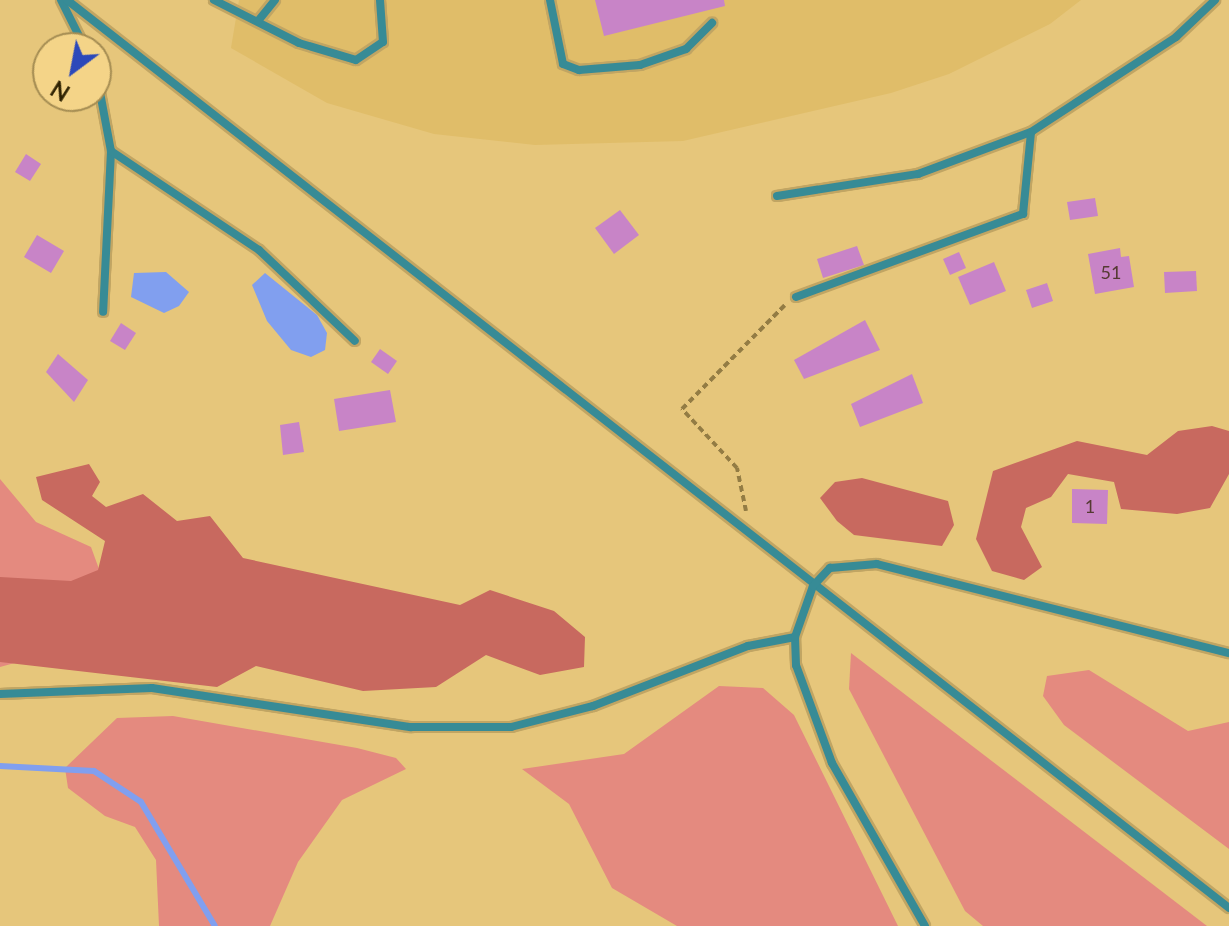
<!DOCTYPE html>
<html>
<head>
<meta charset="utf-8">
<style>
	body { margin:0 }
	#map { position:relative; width:1229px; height:926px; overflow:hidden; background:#e6c67b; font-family:Lato,sans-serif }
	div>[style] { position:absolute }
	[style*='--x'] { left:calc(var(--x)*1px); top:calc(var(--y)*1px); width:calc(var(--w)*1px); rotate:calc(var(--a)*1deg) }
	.built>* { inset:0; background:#e0bd69 }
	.green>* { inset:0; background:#e48a7f }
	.forest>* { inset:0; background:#c8695f }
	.water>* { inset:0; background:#819fef }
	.stream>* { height:6px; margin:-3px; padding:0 3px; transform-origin:3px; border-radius:3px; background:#819fef }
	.building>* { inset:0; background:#c884c7 }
	.path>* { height:4px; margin-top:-2px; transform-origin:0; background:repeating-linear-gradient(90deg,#937c44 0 6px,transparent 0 10px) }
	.roads { filter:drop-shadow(2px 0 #c1a563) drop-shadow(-2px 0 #c1a563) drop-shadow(0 2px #c1a563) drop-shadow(0 -2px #c1a563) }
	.service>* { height:8px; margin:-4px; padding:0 4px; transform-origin:4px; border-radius:4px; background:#378b96 }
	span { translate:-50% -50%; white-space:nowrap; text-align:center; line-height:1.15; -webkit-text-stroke:6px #f4d488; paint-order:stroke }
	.number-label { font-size:18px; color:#543a32 }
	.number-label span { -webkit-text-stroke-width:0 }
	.north { position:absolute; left:32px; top:32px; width:80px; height:80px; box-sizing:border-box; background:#f4d488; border:2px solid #a48c52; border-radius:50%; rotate:212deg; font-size:22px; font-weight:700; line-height:32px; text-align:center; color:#2d2101 }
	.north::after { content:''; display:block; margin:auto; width:28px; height:36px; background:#2c49ba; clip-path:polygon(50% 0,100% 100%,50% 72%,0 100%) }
</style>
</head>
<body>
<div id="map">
	<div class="built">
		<i style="clip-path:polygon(239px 0,1081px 0,1050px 24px,949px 74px,891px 93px,683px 141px,535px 145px,434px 134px,327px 103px,231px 48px)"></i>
	</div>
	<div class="green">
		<i style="clip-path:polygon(0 479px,36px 522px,91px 547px,103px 580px,51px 653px,0 667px)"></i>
		<i style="clip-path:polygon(851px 653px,1207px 926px,983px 926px,965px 911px,849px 689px)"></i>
		<i style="clip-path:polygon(1089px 670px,1188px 731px,1229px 722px,1229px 849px,1064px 725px,1043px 696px,1047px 676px)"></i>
		<i style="clip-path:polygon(719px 686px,763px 688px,794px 715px,898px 926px,677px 926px,612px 888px,569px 804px,522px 769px,624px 754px)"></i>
		<i style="clip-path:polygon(173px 716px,357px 748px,396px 758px,406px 769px,342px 800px,298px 862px,270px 926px,159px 926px,156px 860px,135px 827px,105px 816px,68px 788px,65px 768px,117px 718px)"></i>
	</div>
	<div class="forest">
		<i style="clip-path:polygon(1212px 426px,1229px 431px,1229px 474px,1210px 508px,1177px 514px,1121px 509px,1114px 482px,1068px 474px,1051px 497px,1026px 508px,1021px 527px,1042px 567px,1024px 580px,992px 571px,976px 539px,993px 471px,1077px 441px,1147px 455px,1178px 431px)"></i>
		<i style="clip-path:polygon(89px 464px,100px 482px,92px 496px,106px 507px,143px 494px,177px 521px,210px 516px,243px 558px,460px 605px,490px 590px,554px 611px,585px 637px,584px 667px,540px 675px,486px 655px,436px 687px,363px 691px,256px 666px,217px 687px,0 662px,0 577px,71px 581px,98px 570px,105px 541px,42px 500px,36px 477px)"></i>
		<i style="clip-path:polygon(862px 478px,948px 501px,954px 525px,942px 546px,854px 535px,837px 521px,820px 498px,835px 482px)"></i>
	</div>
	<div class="water">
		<i style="clip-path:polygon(166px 272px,189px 292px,179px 306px,164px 313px,131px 297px,134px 273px)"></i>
		<i style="clip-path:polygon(265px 273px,317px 315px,327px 333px,325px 350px,311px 357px,291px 350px,267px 321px,252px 285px)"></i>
	</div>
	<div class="stream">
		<i style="--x:0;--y:766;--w:94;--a:3"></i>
		<i style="--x:94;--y:771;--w:56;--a:33.4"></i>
		<i style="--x:141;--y:802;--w:144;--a:59.2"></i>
	</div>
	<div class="building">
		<i style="clip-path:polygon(595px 0,724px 0,725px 6px,604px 36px)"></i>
		<i style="clip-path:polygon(26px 154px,41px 164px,30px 181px,15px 172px)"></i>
		<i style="clip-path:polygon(1095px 198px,1098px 216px,1070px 220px,1067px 202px)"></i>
		<i style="clip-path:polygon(620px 210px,639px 235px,614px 254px,595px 228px)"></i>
		<i style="clip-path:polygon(37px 235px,64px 251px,51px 273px,24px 257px)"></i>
		<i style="clip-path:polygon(857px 246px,864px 265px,823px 278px,817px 259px)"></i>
		<i style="clip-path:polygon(1120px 248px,1121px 257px,1129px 256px,1134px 287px,1095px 294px,1088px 254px)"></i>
		<i style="clip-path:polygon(959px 252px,966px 268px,950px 275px,943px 259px)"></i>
		<i style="clip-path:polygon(994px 262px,1006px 291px,970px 305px,958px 277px)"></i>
		<i style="clip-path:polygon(1196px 271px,1197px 291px,1165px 293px,1164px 272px)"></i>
		<i style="clip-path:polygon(1047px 283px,1053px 301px,1032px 308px,1026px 290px)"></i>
		<i style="clip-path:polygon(865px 320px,880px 350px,804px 379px,794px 360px)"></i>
		<i style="clip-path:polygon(121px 323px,136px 333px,125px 350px,110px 341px)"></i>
		<i style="clip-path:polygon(380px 349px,397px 361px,388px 374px,371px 362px)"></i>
		<i style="clip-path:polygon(58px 354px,88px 380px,74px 402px,46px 372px)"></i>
		<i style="clip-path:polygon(912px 374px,923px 403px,860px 427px,851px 404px)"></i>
		<i style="clip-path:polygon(390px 390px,396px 422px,339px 431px,334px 399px)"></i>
		<i style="clip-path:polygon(299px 422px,304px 452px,283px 455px,280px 425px)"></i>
		<i style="clip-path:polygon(1072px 489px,1108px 490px,1107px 524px,1072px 523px)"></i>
	</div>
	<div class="path">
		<i style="--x:746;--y:511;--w:44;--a:-101.8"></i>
		<i style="--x:737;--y:468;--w:81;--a:-133"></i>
		<i style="--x:682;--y:409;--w:146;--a:-45.3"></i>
	</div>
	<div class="roads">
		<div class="service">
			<i style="--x:61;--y:0;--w:54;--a:63.4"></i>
			<i style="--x:67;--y:0;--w:1475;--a:38"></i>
			<i style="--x:214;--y:0;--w:95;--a:26.8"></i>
			<i style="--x:299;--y:43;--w:59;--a:16.6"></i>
			<i style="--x:356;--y:60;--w:32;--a:-34"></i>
			<i style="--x:383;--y:42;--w:42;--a:-94.1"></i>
			<i style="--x:550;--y:0;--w:65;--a:78.5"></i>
			<i style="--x:563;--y:64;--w:17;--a:21"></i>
			<i style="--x:579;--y:70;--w:61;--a:-4.7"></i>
			<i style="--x:640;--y:65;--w:49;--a:-19.2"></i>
			<i style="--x:686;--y:49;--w:37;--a:-45"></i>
			<i style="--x:258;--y:21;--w:27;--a:-51"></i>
			<i style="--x:96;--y:71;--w:81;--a:79.4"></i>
			<i style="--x:111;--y:151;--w:161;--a:92.8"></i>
			<i style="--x:111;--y:151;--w:178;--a:33.8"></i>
			<i style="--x:259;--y:250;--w:132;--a:43.5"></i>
			<i style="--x:777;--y:196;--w:143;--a:-8.9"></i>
			<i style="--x:918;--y:174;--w:121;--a:-20.4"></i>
			<i style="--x:1031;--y:132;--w:173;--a:-33.2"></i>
			<i style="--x:1176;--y:37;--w:54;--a:-43.5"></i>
			<i style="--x:796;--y:297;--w:242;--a:-20.1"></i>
			<i style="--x:1023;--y:214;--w:82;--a:-84.4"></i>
			<i style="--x:0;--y:694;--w:152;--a:-2.3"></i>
			<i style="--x:152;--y:688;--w:262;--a:8.6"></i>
			<i style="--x:411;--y:727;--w:100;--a:0"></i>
			<i style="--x:511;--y:727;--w:85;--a:-14.4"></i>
			<i style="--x:593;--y:706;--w:166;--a:-21.2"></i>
			<i style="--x:748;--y:646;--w:48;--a:-10.8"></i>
			<i style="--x:925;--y:926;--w:188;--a:-119.7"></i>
			<i style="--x:832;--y:763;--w:104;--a:-110.2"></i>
			<i style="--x:796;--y:665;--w:28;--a:-92"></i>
			<i style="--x:795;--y:637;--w:54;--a:-70.6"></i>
			<i style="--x:813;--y:586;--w:25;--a:-47"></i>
			<i style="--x:830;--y:568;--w:47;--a:-4.9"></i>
			<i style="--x:877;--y:564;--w:363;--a:14.2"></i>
		</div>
	</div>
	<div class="number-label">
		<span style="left:1111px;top:272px">51</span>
		<span style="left:1090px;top:506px">1</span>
	</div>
	<div class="north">N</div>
</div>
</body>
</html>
